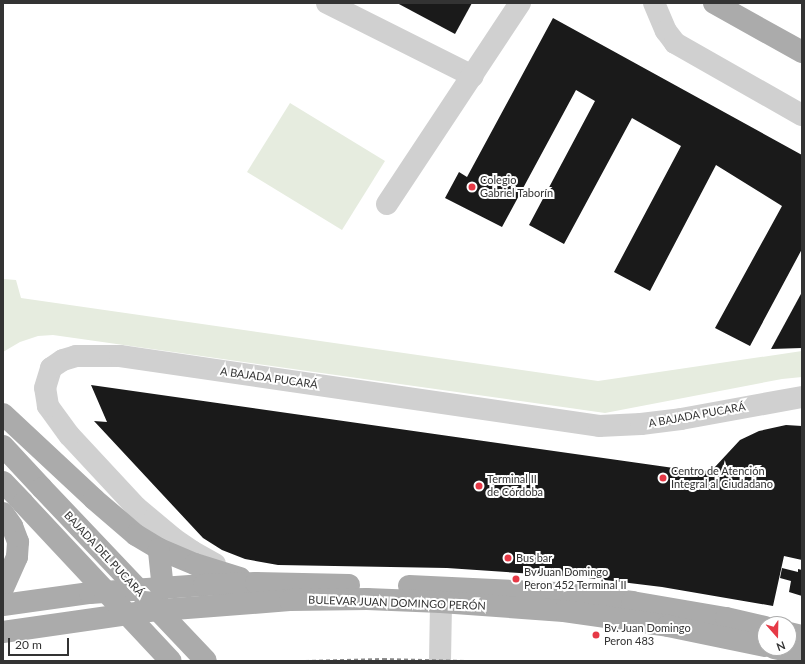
<!DOCTYPE html>
<html>
<head>
<meta charset="utf-8">
<style>
	body { margin:0 }
	#map { position:relative; width:805px; height:664px; overflow:hidden; background:#fff; font-family:Lato,sans-serif }
	div>[style] { position:absolute }
	[style*='--x'] { left:calc(var(--x)*1px); top:calc(var(--y)*1px); width:calc(var(--w)*1px); rotate:calc(var(--a)*1deg) }
	.green>* { inset:0; background:#e6ecdf }
	.building>* { inset:0; background:#1a1a1a }
	.minor>* { height:22px; margin:-11px; padding:0 11px; transform-origin:11px; border-radius:11px; background:#d0d0d0 }
	.major>* { height:22px; margin:-11px; padding:0 11px; transform-origin:11px; border-radius:11px; background:#ababab }
	.rail>* { height:3px; margin-top:-1.5px; transform-origin:0; background:repeating-linear-gradient(90deg,#888 0 4px,transparent 0 7px) }
	.major-bridge>* { height:22px; margin:-11px; padding:0 11px; transform-origin:11px; border-radius:11px; background:#ababab }
	.dots>* { width:11px; height:11px; translate:-50% -50%; box-sizing:border-box; border:2px solid #fff; border-radius:50% }
	span { translate:-50% -50%; white-space:nowrap; text-align:center; line-height:1.15; -webkit-text-stroke:4px #fff; paint-order:stroke }
	.poi-label { font-size:11px; color:#333 }
	.left { translate:0 -50%; text-align:left }
	.street-label { font-size:11px; color:#333 }
	.frame { position:absolute; inset:0; border:4px solid #333; pointer-events:none }
	.north { position:absolute; left:757px; top:616px; width:40px; height:40px; box-sizing:border-box; background:#fff; border:1px solid #adadad; border-radius:50%; rotate:160deg; font-size:11px; font-weight:700; line-height:16px; text-align:center; color:#333 }
	.north::after { content:''; display:block; margin:auto; width:14px; height:18px; background:#e63946; clip-path:polygon(50% 0,100% 100%,50% 72%,0 100%) }
	.scale { position:absolute; left:8px; top:638px; width:61px; height:18px; box-sizing:border-box; border:2px solid #333; border-top:0; padding-left:5px; font-size:12px; line-height:14px; white-space:nowrap; color:#333; -webkit-text-stroke:3px #fff; paint-order:stroke }
</style>
</head>
<body>
<div id="map">
	<div class="green">
		<i style="clip-path:polygon(290px 103px,385px 161px,342px 230px,247px 172px)"></i>
		<i style="clip-path:polygon(3px 279px,16px 280px,21px 298px,598px 381px,802px 351px,802px 377px,782px 379px,605px 413px,53px 335px,38px 336px,20px 342px,3px 352px)"></i>
	</div>
	<div class="building">
		<i style="clip-path:polygon(397px 3px,472px 3px,455px 34px)"></i>
		<i style="clip-path:polygon(553px 18px,802px 155px,802px 249px,750px 346px,715px 328px,782px 206px,716px 165px,650px 291px,614px 272px,681px 146px,632px 118px,564px 244px,529px 225px,595px 101px,576px 90px,502px 227px,445px 198px,459px 172px,467px 177px)"></i>
		<i style="clip-path:polygon(802px 292px,802px 348px,771px 349px)"></i>
		<i style="clip-path:polygon(91px 385px,702px 472px,714px 468px,740px 440px,759px 431px,786px 425px,802px 426px,802px 560px,784px 556px,773px 606px,662px 587px,580px 577px,447px 568px,278px 565px,245px 559px,222px 550px,203px 538px,94px 421px,107px 422px)"></i>
		<i style="clip-path:polygon(782px 568px,798px 572px,798px 569px,802px 570px,802px 596px,789px 592px,791px 581px,780px 578px)"></i>
	</div>
	<div class="minor">
		<i style="--x:327;--y:3;--w:163;--a:26.6"></i>
		<i style="--x:654;--y:3;--w:30;--a:67"></i>
		<i style="--x:666;--y:31;--w:15;--a:53"></i>
		<i style="--x:675;--y:43;--w:146;--a:29.6"></i>
		<i style="--x:387;--y:204;--w:241;--a:-56.5"></i>
		<i style="--x:215;--y:564;--w:26;--a:-151"></i>
		<i style="--x:192;--y:551;--w:23;--a:-146"></i>
		<i style="--x:173;--y:538;--w:48;--a:-140"></i>
		<i style="--x:136;--y:507;--w:98;--a:-132.9"></i>
		<i style="--x:69;--y:435;--w:36;--a:-126"></i>
		<i style="--x:48;--y:406;--w:18;--a:-99"></i>
		<i style="--x:45;--y:388;--w:21;--a:-73"></i>
		<i style="--x:51;--y:368;--w:14;--a:-34"></i>
		<i style="--x:63;--y:360;--w:14;--a:-17"></i>
		<i style="--x:76;--y:356;--w:44;--a:0"></i>
		<i style="--x:120;--y:356;--w:484;--a:8.3"></i>
		<i style="--x:599;--y:426;--w:42;--a:-2.7"></i>
		<i style="--x:641;--y:424;--w:40;--a:-7.1"></i>
		<i style="--x:681;--y:419;--w:123;--a:-10.3"></i>
		<i style="--x:440;--y:661;--w:59;--a:-89"></i>
	</div>
	<div class="major">
		<i style="--x:714;--y:3;--w:101;--a:29.1"></i>
		<i style="--x:3;--y:414;--w:125;--a:43"></i>
		<i style="--x:94;--y:499;--w:55;--a:40.6"></i>
		<i style="--x:136;--y:535;--w:27;--a:31"></i>
		<i style="--x:159;--y:549;--w:39;--a:23"></i>
		<i style="--x:195;--y:564;--w:47;--a:17.3"></i>
		<i style="--x:3;--y:446;--w:57;--a:47.1"></i>
		<i style="--x:3;--y:482;--w:29;--a:46"></i>
		<i style="--x:3;--y:513;--w:16;--a:55"></i>
		<i style="--x:12;--y:526;--w:17;--a:69"></i>
		<i style="--x:18;--y:542;--w:15;--a:94"></i>
		<i style="--x:17;--y:557;--w:34;--a:114"></i>
		<i style="--x:409;--y:586;--w:148;--a:2.7"></i>
		<i style="--x:557;--y:593;--w:76;--a:6.8"></i>
		<i style="--x:632;--y:602;--w:95;--a:9.7"></i>
		<i style="--x:726;--y:618;--w:40;--a:13"></i>
		<i style="--x:154;--y:601;--w:14;--a:-60"></i>
		<i style="--x:161;--y:589;--w:9;--a:-84"></i>
		<i style="--x:162;--y:580;--w:31;--a:-96"></i>
		<i style="--x:3;--y:605;--w:88;--a:-7.9"></i>
		<i style="--x:90;--y:593;--w:114;--a:-4"></i>
		<i style="--x:204;--y:585;--w:52;--a:-2.2"></i>
		<i style="--x:256;--y:583;--w:93;--a:1.2"></i>
		<i style="--x:3;--y:632;--w:147;--a:-8.2"></i>
		<i style="--x:148;--y:611;--w:142;--a:-4.4"></i>
		<i style="--x:290;--y:600;--w:77;--a:-0.7"></i>
		<i style="--x:367;--y:599;--w:74;--a:2.3"></i>
		<i style="--x:441;--y:602;--w:123;--a:4.2"></i>
		<i style="--x:564;--y:611;--w:105;--a:8.2"></i>
		<i style="--x:668;--y:626;--w:99;--a:11.7"></i>
		<i style="--x:789;--y:633;--w:13;--a:13"></i>
		<i style="--x:774;--y:648;--w:29;--a:12"></i>
	</div>
	<div class="rail">
		<i style="--x:305;--y:661;--w:78;--a:-1.5"></i>
		<i style="--x:383;--y:659;--w:83;--a:1.4"></i>
	</div>
	<div class="major-bridge">
		<i style="--x:42;--y:488;--w:238;--a:46.5"></i>
		<i style="--x:23;--y:503;--w:216;--a:46.9"></i>
	</div>
	<div class="dots">
		<i style="left:472px;top:187px;background:#e63946"></i>
		<i style="left:663px;top:478px;background:#e63946"></i>
		<i style="left:479px;top:486px;background:#e63946"></i>
		<i style="left:508px;top:558px;background:#e63946"></i>
		<i style="left:516px;top:579px;background:#e63946"></i>
		<i style="left:596px;top:635px;background:#e63946"></i>
	</div>
	<div class="poi-label">
		<span class="left" style="left:480px;top:187px">Colegio<br>Gabriel Taborín</span>
		<span class="left" style="left:671px;top:478px">Centro de Atención<br>Integral al Ciudadano</span>
		<span class="left" style="left:487px;top:486px">Terminal II<br>de Córdoba</span>
		<span class="left" style="left:516px;top:558px">Bus bar</span>
		<span class="left" style="left:524px;top:579px">Bv Juan Domingo<br>Peron 452 Terminal II</span>
		<span class="left" style="left:604px;top:635px">Bv. Juan Domingo<br>Peron 483</span>
	</div>
	<div class="street-label">
		<span style="left:269px;top:378px;rotate:8deg">A BAJADA PUCARÁ</span>
		<span style="left:697px;top:415px;rotate:-10deg">A BAJADA PUCARÁ</span>
		<span style="left:104px;top:554px;rotate:47deg">BAJADA DEL PUCARÁ</span>
		<span style="left:397px;top:603px;rotate:2deg">BULEVAR JUAN DOMINGO PERÓN</span>
	</div>
	<div class="frame"></div>
	<div class="north">N</div>
	<div class="scale">20 m</div>
</div>
</body>
</html>
